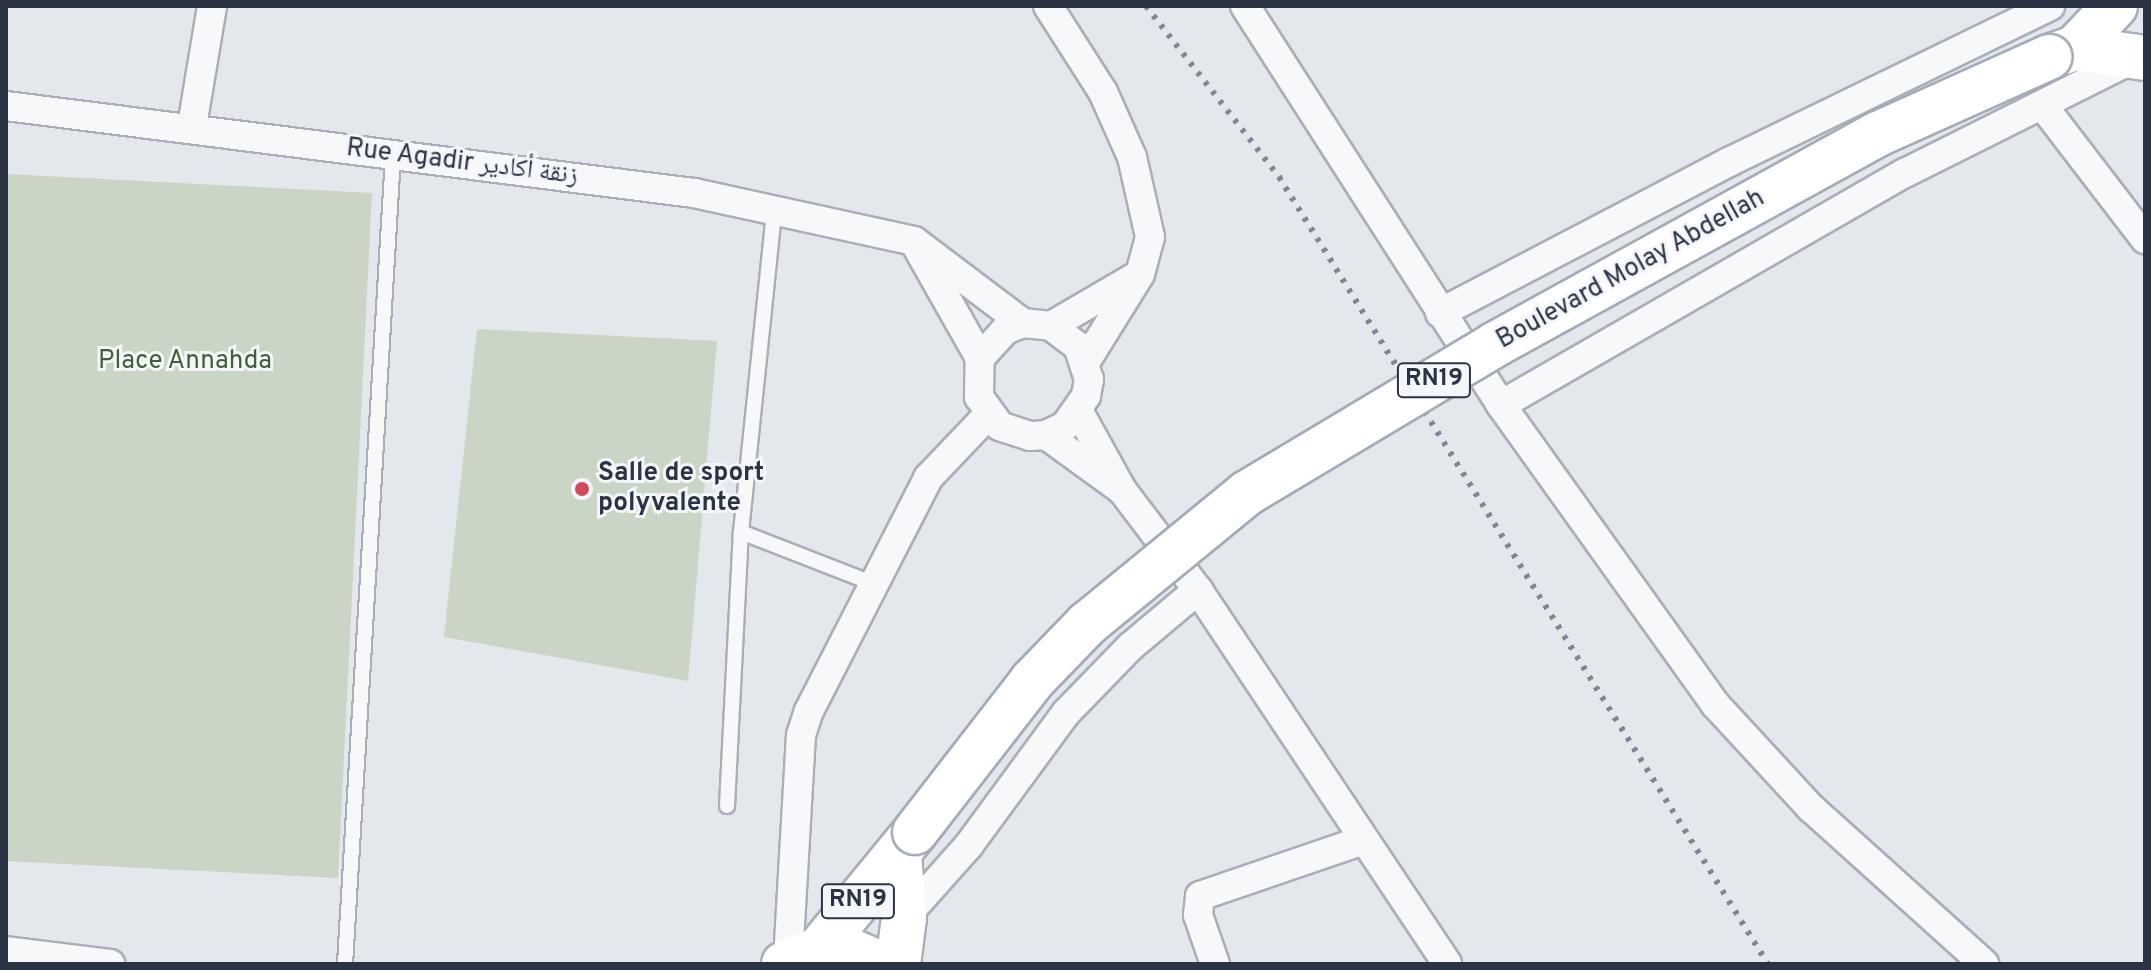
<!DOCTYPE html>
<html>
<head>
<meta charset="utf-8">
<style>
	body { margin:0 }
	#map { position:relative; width:2151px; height:970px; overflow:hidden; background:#e4e7ec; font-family:Overpass,"Noto Naskh Arabic",sans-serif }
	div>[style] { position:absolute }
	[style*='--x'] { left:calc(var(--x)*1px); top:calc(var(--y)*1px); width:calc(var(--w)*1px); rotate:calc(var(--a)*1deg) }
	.green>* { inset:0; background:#c9d6c5 }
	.roads { filter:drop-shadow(2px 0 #a9aeb7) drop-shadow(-2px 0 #a9aeb7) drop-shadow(0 2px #a9aeb7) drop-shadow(0 -2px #a9aeb7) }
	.service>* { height:14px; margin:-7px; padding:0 7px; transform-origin:7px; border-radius:7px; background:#f7f8fa }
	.minor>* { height:28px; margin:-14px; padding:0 14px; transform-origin:14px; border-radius:14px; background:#f7f8fa }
	.primary>* { height:44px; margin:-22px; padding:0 22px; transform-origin:22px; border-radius:22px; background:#fff }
	.rail>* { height:6px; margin-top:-3px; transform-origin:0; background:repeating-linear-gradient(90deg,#7d8696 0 4px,transparent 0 12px) }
	.bridges { filter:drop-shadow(2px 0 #a3abb8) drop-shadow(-2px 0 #a3abb8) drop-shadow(0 2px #a3abb8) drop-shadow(0 -2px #a3abb8) }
	.primary-bridge>* { height:44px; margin:-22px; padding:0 22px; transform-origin:22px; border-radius:22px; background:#fff }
	.dots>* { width:22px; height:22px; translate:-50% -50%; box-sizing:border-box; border:4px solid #f4f6f9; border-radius:50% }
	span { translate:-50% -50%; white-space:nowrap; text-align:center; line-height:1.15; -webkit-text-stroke:6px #f4f6f9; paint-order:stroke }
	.shield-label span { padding:2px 6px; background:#f4f6f9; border:2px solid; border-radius:6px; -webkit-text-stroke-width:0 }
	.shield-label { font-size:24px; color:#2b3445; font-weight:700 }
	.street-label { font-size:26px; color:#2b3445 }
	.park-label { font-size:26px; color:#3f6138 }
	.poi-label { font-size:26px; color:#2b3445; font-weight:700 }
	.left { translate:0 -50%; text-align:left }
	.frame { position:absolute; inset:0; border:8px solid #2b3445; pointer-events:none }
</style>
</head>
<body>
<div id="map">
	<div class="green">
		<i style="clip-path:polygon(6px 174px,372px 193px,338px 878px,6px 861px)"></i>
		<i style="clip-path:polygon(477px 329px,717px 341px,688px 681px,444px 637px)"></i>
	</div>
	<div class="roads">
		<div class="service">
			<i style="--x:741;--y:532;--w:141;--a:21.3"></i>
			<i style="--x:727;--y:806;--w:274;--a:-87.1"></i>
			<i style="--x:741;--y:532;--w:324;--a:-84.1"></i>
			<i style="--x:345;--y:964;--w:810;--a:-86.6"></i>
		</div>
		<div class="minor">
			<i style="--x:1048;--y:6;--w:102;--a:57.4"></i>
			<i style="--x:1103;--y:92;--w:71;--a:66"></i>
			<i style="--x:1132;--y:157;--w:82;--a:77.3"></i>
			<i style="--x:1150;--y:237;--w:38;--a:105"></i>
			<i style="--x:1245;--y:6;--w:474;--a:57.3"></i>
			<i style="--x:1501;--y:405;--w:368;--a:54.4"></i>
			<i style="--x:1715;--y:704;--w:142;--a:47.3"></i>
			<i style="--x:1811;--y:808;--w:233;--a:42"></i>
			<i style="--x:6;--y:106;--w:693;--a:7.21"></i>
			<i style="--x:694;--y:193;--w:225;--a:12.3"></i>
			<i style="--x:914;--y:241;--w:136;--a:37"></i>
			<i style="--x:1023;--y:323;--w:28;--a:6"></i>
			<i style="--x:1051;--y:326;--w:34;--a:37"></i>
			<i style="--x:1078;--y:346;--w:35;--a:72"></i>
			<i style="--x:1089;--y:379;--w:17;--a:100"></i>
			<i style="--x:1086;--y:396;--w:37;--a:125"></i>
			<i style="--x:1065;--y:426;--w:21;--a:155"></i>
			<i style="--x:1046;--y:435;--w:16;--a:176"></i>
			<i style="--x:1030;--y:436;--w:32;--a:-162"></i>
			<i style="--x:1000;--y:426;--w:36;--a:-126"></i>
			<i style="--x:979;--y:397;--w:39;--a:-89"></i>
			<i style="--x:980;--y:358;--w:38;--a:-48"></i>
			<i style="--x:1005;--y:330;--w:19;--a:-21"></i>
			<i style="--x:2043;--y:106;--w:168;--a:52.5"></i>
			<i style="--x:192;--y:126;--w:122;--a:-80.5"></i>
			<i style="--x:916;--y:245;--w:130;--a:60.5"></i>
			<i style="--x:1440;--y:313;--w:326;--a:-27.6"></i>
			<i style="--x:1729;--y:162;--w:357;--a:-25.9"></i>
			<i style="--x:1051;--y:326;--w:103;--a:-30.3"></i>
			<i style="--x:1140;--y:274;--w:102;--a:121.8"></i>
			<i style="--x:1501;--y:405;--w:466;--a:-29.9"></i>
			<i style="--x:1905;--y:173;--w:257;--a:-26.6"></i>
			<i style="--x:1046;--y:435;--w:94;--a:35.9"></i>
			<i style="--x:1122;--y:490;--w:89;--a:-118.9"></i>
			<i style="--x:1122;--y:490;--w:126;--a:52.8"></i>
			<i style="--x:1198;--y:590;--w:449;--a:56.3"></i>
			<i style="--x:904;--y:918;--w:98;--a:-48.3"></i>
			<i style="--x:969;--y:845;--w:164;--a:-53.7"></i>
			<i style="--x:1066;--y:713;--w:92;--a:-45.9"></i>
			<i style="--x:1130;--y:647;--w:89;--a:-40"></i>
			<i style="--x:6;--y:951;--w:105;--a:7.1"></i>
			<i style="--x:788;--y:960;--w:225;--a:-86.7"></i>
			<i style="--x:801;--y:735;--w:25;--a:-72"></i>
			<i style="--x:809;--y:711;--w:262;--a:-62.9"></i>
			<i style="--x:928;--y:478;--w:87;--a:-46.4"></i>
			<i style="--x:1215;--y:964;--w:52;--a:-109.1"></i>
			<i style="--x:1198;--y:915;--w:19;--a:-84"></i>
			<i style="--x:1200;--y:896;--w:170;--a:-18.9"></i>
		</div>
		<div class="primary">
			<i style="--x:2075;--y:48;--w:58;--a:-46.4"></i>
			<i style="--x:2049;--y:57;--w:28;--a:-19"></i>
			<i style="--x:2075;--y:48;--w:71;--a:8.1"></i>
			<i style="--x:819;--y:949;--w:151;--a:-50.6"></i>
			<i style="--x:784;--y:964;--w:38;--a:-23"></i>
			<i style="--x:819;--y:949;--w:28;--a:0"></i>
			<i style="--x:847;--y:949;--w:36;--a:24"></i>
			<i style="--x:898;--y:964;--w:46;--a:-82.6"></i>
			<i style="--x:904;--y:918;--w:64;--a:-94.5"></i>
		</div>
	</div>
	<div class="rail">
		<i style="--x:1146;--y:6;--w:217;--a:52.1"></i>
		<i style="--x:1279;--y:177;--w:927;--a:58.15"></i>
	</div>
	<div class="bridges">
		<div class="primary-bridge">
			<i style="--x:915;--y:832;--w:191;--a:-52.2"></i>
			<i style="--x:1032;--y:681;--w:79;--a:-46"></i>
			<i style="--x:1087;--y:624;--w:207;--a:-39.3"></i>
			<i style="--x:1247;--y:493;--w:288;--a:-30.9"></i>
			<i style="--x:1494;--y:345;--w:438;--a:-28.8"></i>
			<i style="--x:1878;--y:134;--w:188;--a:-24.2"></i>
		</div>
	</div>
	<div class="dots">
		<i style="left:582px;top:489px;background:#d1495b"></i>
	</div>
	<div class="shield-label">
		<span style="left:1434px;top:380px">RN19</span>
		<span style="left:858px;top:901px">RN19</span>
	</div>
	<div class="street-label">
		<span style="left:462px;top:163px;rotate:7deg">Rue Agadir زنقة أكادير</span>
		<span style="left:1631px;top:270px;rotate:-29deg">Boulevard Molay Abdellah</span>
	</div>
	<div class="park-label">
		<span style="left:185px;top:362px">Place Annahda</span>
	</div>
	<div class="poi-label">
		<span class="left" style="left:598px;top:489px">Salle de sport<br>polyvalente</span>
	</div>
	<div class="frame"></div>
</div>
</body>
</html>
